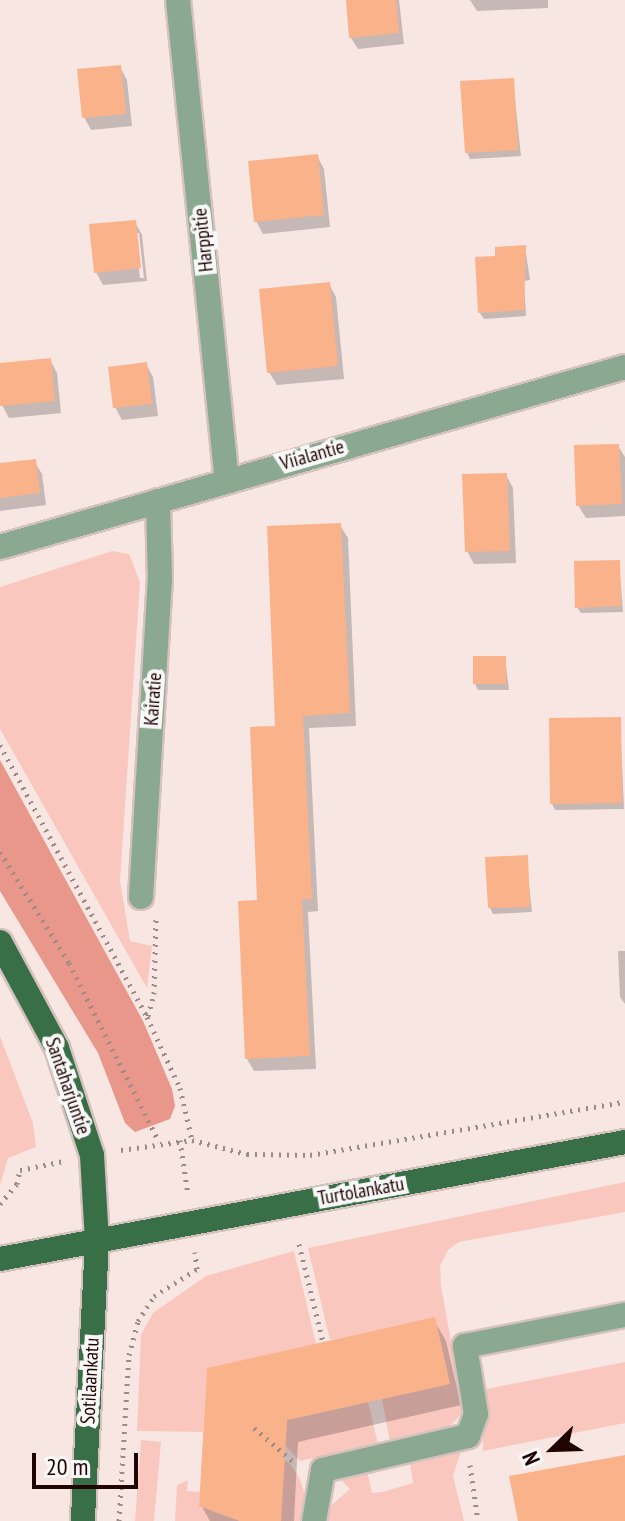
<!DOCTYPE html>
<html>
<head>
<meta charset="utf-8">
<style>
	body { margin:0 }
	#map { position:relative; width:625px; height:1521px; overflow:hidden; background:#f8e6e3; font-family:"PT Sans Narrow",sans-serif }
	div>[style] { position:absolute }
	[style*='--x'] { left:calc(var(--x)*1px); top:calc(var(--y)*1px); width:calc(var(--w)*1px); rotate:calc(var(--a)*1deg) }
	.green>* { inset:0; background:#fac7be }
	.forest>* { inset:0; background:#e8978a }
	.shadow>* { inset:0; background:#0003 }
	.building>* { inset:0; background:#fab28a }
	.path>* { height:5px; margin-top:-2.5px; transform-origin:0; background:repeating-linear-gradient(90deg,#9f8987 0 2px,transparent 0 8px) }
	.roads { filter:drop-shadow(2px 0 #d5c2bf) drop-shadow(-2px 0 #d5c2bf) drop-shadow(0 2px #d5c2bf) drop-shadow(0 -2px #d5c2bf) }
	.minor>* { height:24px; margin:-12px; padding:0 12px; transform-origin:12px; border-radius:12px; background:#8ba890 }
	.major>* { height:24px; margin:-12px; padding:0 12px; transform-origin:12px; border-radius:12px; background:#396f46 }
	span { translate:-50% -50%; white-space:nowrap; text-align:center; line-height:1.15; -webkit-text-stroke:8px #f8f8f8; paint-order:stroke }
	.street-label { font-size:20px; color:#200402 }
	.north { position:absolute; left:513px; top:1409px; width:80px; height:80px; -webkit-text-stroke:6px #f8f8f8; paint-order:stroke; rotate:247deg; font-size:22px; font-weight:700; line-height:32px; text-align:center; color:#200402 }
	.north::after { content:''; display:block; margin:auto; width:28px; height:36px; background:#200402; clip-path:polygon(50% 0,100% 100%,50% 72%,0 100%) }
	.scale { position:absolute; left:32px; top:1453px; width:106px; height:36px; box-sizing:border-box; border:4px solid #200402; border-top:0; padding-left:10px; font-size:24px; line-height:28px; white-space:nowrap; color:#200402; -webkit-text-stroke:6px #f8f8f8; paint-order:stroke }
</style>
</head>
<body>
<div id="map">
	<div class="green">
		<i style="clip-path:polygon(112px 551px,129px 554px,140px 582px,120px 881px,130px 941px,152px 946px,147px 988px,0 729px,0 587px)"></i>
		<i style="clip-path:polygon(0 1036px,33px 1123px,36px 1147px,8px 1158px,0 1185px)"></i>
		<i style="clip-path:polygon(625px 1182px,625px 1212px,459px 1242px,448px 1250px,440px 1266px,441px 1286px,462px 1402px,460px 1415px,450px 1426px,390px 1442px,382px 1399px,450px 1384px,435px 1318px,330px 1340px,308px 1248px)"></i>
		<i style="clip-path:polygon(294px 1251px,316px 1344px,207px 1368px,203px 1432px,137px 1431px,141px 1335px,153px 1313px,206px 1276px)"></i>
		<i style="clip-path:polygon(625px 1362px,625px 1423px,483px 1451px,481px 1390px)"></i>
		<i style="clip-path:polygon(368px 1402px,378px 1444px,300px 1461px,265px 1425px)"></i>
		<i style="clip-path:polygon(254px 1438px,290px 1464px,300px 1479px,306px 1498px,305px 1521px,281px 1521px)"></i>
		<i style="clip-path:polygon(141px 1440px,161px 1442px,154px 1521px,135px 1521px)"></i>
		<i style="clip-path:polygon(462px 1448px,453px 1476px,464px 1521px,325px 1521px,325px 1511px,350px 1489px,338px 1477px,366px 1466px,372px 1493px,383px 1492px,413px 1483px,409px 1458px)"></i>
		<i style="clip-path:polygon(188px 1480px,187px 1491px,200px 1492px,199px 1506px,240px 1521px,175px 1521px,177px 1485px)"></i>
	</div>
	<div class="forest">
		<i style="clip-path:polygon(0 760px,143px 1021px,172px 1089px,175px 1106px,170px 1119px,135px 1132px,125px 1123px,98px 1053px,0 891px)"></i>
	</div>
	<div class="shadow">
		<i style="clip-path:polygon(349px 0,399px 0,404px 44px,358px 49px,351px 38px)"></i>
		<i style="clip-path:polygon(470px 0,548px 0,548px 8px,477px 11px)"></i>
		<i style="clip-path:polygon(120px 67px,127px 80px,132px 126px,91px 130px,84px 117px)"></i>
		<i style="clip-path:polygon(513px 80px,521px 156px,470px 159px,467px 153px)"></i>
		<i style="clip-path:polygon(317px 156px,324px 169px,330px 227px,263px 234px,256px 221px)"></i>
		<i style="clip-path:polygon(evenodd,135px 222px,142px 235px,147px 281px,103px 285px,96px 272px,135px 222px,135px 233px,139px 233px,144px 278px,140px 278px,135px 233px)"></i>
		<i style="clip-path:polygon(525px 247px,530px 280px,524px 281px,526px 316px,484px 319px,480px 313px)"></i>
		<i style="clip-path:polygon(329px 284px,336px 297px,344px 379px,277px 385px,269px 372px)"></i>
		<i style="clip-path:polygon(50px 360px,57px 373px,61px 413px,9px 418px,2px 405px,0 365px)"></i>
		<i style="clip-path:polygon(146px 364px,153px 377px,158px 416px,122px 420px,115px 407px)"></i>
		<i style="clip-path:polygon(618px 446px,625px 457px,625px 516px,586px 518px,578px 505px)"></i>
		<i style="clip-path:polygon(34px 461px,42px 474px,46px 505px,0 511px,0 465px)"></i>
		<i style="clip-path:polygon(506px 475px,513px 488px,516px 563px,474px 564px,467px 551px)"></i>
		<i style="clip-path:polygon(340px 525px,348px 538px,356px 726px,309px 728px,318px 911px,308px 912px,316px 1069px,254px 1071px,247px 1059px,277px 728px)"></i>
		<i style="clip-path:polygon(619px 562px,623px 612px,581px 613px,577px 607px)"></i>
		<i style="clip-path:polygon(505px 658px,509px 690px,478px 690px,475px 684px)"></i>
		<i style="clip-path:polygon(620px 719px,624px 809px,555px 810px,552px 804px)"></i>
		<i style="clip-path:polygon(526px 858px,532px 912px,493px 914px,490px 908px)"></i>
		<i style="clip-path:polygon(618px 951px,625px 951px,625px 1004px,620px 997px)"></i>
		<i style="clip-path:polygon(434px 1320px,446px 1341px,461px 1405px,298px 1442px,294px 1521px,210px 1521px,201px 1505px,209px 1370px)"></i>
	</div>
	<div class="building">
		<i style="clip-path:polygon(346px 0,396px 0,399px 33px,349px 38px)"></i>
		<i style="clip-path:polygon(121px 65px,126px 114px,82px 118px,77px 69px)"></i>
		<i style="clip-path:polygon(514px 78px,518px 150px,465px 153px,460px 81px)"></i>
		<i style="clip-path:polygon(318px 154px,324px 215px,254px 222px,248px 161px)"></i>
		<i style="clip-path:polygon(136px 220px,141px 268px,94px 273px,89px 224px)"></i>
		<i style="clip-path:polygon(526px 245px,524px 310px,478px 313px,475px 257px,495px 256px,495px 247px)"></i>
		<i style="clip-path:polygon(330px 282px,338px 366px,267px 373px,259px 289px)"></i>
		<i style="clip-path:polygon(51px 358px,55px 401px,0 406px,0 363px)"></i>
		<i style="clip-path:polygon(147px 362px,152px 404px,113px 408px,108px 367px)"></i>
		<i style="clip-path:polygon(619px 444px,622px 504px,576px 506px,574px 445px)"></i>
		<i style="clip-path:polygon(36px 459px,40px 493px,0 498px,0 463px)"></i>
		<i style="clip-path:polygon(507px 473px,510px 551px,465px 552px,462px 474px)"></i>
		<i style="clip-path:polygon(341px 523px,350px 713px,303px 716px,312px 899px,302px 899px,310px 1056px,245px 1059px,238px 901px,257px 900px,250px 727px,275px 726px,267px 526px)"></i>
		<i style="clip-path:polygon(620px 560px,621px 606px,575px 608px,574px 561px)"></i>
		<i style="clip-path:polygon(473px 656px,506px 656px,506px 684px,473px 684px)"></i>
		<i style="clip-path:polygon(621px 717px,622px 803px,550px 804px,549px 718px)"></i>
		<i style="clip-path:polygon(528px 855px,530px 907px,488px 908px,485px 857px)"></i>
		<i style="clip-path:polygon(435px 1317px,450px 1384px,287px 1420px,281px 1521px,240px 1521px,199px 1506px,207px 1368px)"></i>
		<i style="clip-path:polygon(625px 1455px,625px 1521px,518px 1521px,509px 1476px)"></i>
	</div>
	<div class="path">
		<i style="--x:0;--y:745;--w:309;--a:61.6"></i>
		<i style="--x:147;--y:1017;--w:78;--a:65.1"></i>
		<i style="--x:180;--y:1088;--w:53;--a:77"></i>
		<i style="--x:0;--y:852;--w:131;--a:58.1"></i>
		<i style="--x:69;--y:963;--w:200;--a:63.3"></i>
		<i style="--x:148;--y:1016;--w:23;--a:-75"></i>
		<i style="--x:154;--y:994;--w:75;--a:-88.5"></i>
		<i style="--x:180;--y:1140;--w:56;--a:81.7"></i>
		<i style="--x:121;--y:1150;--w:72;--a:-8"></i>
		<i style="--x:192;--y:1140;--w:57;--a:14.3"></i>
		<i style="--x:247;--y:1154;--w:63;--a:0.9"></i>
		<i style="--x:310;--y:1155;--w:319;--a:-9.6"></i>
		<i style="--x:0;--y:1204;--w:26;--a:-50"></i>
		<i style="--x:17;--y:1184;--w:14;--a:-78"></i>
		<i style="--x:20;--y:1170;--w:45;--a:-11.6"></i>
		<i style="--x:299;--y:1244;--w:101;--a:76.2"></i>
		<i style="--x:254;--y:1428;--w:54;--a:40.5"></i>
		<i style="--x:470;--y:1465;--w:57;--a:81.9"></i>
		<i style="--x:119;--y:1521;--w:166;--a:-86.6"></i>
		<i style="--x:129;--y:1355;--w:35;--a:-75"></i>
		<i style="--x:138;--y:1321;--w:30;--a:-57"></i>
		<i style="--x:154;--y:1296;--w:51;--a:-32.1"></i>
		<i style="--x:197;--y:1269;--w:17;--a:-97"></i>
	</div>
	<div class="roads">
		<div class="minor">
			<i style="--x:178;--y:0;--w:481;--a:84.2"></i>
			<i style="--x:0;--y:547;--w:650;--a:-16.07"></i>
			<i style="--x:141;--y:897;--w:319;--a:-86.6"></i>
			<i style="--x:160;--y:579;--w:78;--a:-91.5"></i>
			<i style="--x:314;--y:1521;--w:52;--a:-80"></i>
			<i style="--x:323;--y:1470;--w:149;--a:-13.2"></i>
			<i style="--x:468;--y:1436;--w:23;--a:-70"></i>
			<i style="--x:476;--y:1414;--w:69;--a:-99.2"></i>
			<i style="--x:465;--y:1346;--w:163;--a:-11"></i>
		</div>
		<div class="major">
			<i style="--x:0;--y:942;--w:120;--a:61.7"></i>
			<i style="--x:57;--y:1048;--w:113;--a:71.9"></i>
			<i style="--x:92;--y:1155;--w:86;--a:86.7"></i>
			<i style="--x:97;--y:1241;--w:280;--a:92.9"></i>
			<i style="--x:0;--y:1259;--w:636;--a:-10.6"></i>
		</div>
	</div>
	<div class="street-label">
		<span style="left:203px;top:240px;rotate:-96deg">Harppitie</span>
		<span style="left:312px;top:455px;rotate:-16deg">Viialantie</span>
		<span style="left:153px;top:699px;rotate:-86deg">Kairatie</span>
		<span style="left:68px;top:1086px;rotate:71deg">Santaharjuntie</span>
		<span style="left:361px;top:1191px;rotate:-10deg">Turtolankatu</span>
		<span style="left:90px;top:1381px;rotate:-87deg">Sotilaankatu</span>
	</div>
	<div class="north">N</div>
	<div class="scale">20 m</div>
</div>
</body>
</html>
